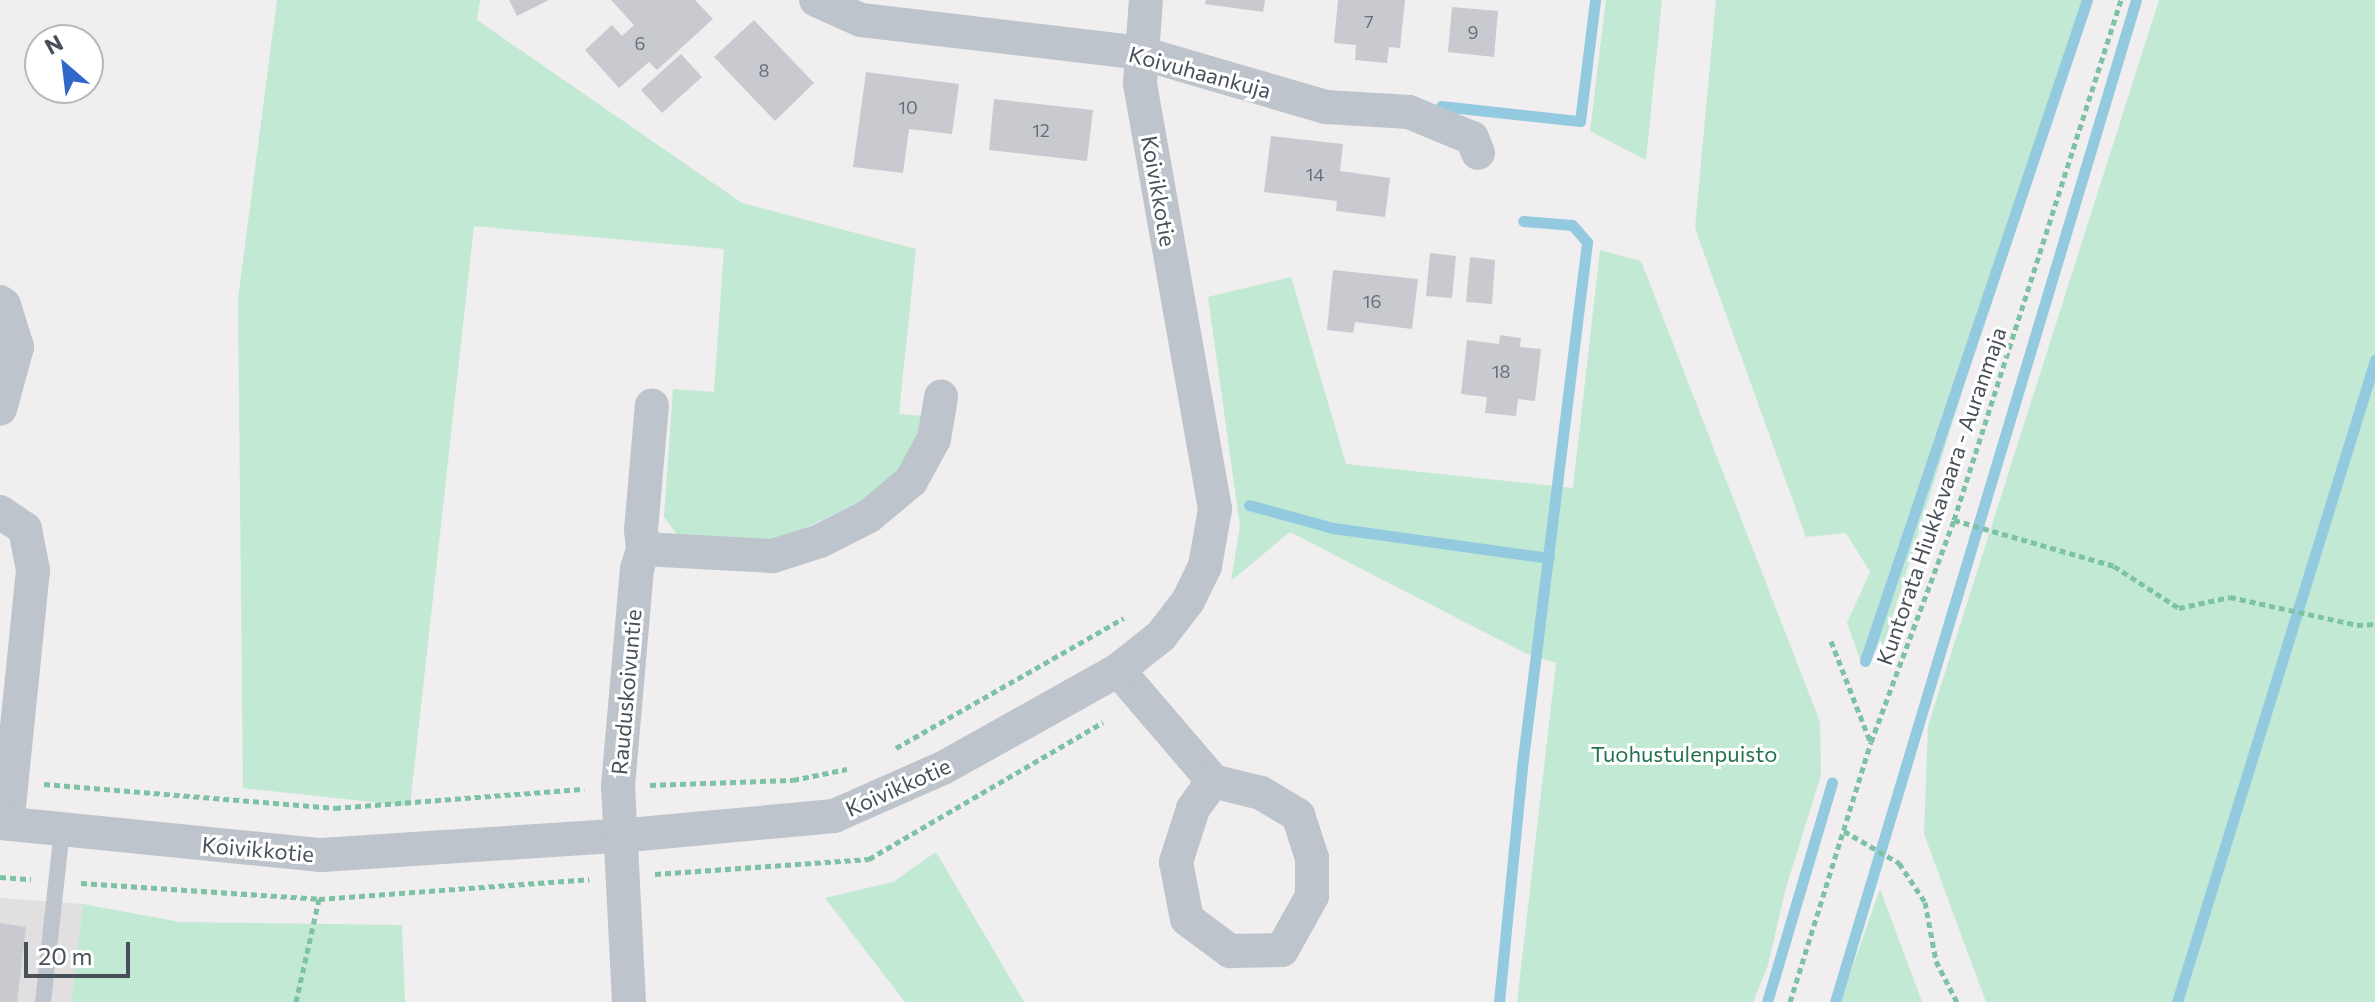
<!DOCTYPE html>
<html>
<head>
<meta charset="utf-8">
<style>
	body { margin:0 }
	#map { position:relative; width:2375px; height:1002px; overflow:hidden; background:#f0eeee; font-family:Commissioner,sans-serif }
	div>[style] { position:absolute }
	[style*='--x'] { left:calc(var(--x)*1px); top:calc(var(--y)*1px); width:calc(var(--w)*1px); rotate:calc(var(--a)*1deg) }
	.education>* { inset:0; background:#e1dfdf }
	.green>* { inset:0; background:#c1e9d3 }
	.stream>* { height:11px; margin:-5.5px; padding:0 5.5px; transform-origin:5.5px; border-radius:5.5px; background:#94cae0 }
	.building>* { inset:0; background:#c9cad0 }
	.path>* { height:5px; margin-top:-2.5px; transform-origin:0; background:repeating-linear-gradient(90deg,#7ec2a6 0 6px,transparent 0 10px) }
	.service>* { height:16px; margin:-8px; padding:0 8px; transform-origin:8px; border-radius:8px; background:#bec4cb }
	.minor>* { height:34px; margin:-17px; padding:0 17px; transform-origin:17px; border-radius:17px; background:#bec4cb }
	span { translate:-50% -50%; white-space:nowrap; text-align:center; line-height:1.15; -webkit-text-stroke:6px #fff; paint-order:stroke }
	.number-label { font-size:18px; color:#686e77 }
	.number-label span { -webkit-text-stroke-width:0 }
	.street-label { font-size:22px; color:#485059 }
	.park-label { font-size:22px; color:#22714f }
	.north { position:absolute; left:24px; top:24px; width:80px; height:80px; box-sizing:border-box; background:#fff; border:2px solid #b6b9bd; border-radius:50%; rotate:332deg; font-size:22px; font-weight:700; line-height:32px; text-align:center; color:#485059 }
	.north::after { content:''; display:block; margin:auto; width:28px; height:36px; background:#3067c8; clip-path:polygon(50% 0,100% 100%,50% 72%,0 100%) }
	.scale { position:absolute; left:24px; top:942px; width:106px; height:36px; box-sizing:border-box; border:4px solid #485059; border-top:0; padding-left:10px; font-size:24px; line-height:28px; white-space:nowrap; color:#485059; -webkit-text-stroke:6px #fff; paint-order:stroke }
</style>
</head>
<body>
<div id="map">
	<div class="education">
		<i style="clip-path:polygon(0 898px,83px 904px,71px 1002px,0 1002px)"></i>
	</div>
	<div class="green">
		<i style="clip-path:polygon(277px 0,480px 0,477px 20px,742px 203px,916px 249px,899px 414px,924px 416px,922px 433px,902px 471px,859px 503px,771px 544px,678px 536px,664px 517px,673px 389px,714px 392px,724px 249px,474px 226px,410px 806px,243px 788px,238px 299px)"></i>
		<i style="clip-path:polygon(1606px 0,1662px 0,1646px 160px,1590px 131px)"></i>
		<i style="clip-path:polygon(1716px 0,2083px 0,1884px 644px,1861px 662px,1847px 623px,1870px 572px,1846px 533px,1806px 537px,1695px 228px)"></i>
		<i style="clip-path:polygon(2159px 0,2375px 0,2375px 1002px,1986px 1002px,1924px 834px,1928px 726px)"></i>
		<i style="clip-path:polygon(1600px 250px,1641px 261px,1820px 722px,1821px 775px,1785px 891px,1768px 965px,1753px 1002px,1517px 1002px,1556px 663px,1525px 653px,1290px 532px,1231px 581px,1240px 526px,1208px 297px,1291px 277px,1346px 464px,1573px 488px)"></i>
		<i style="clip-path:polygon(936px 852px,1024px 1002px,905px 1002px,825px 898px,893px 882px)"></i>
		<i style="clip-path:polygon(1880px 889px,1922px 1002px,1840px 1002px)"></i>
		<i style="clip-path:polygon(83px 904px,180px 922px,402px 925px,405px 1002px,71px 1002px)"></i>
	</div>
	<div class="stream">
		<i style="--x:1441;--y:106;--w:140;--a:6.2"></i>
		<i style="--x:1580;--y:121;--w:122;--a:-82.9"></i>
		<i style="--x:1249;--y:505;--w:87;--a:15.3"></i>
		<i style="--x:1333;--y:528;--w:218;--a:7.9"></i>
		<i style="--x:1865;--y:661;--w:697;--a:-71.44"></i>
		<i style="--x:1499;--y:1002;--w:244;--a:-84.4"></i>
		<i style="--x:1523;--y:759;--w:521;--a:-82.94"></i>
		<i style="--x:1587;--y:242;--w:23;--a:-131"></i>
		<i style="--x:1572;--y:225;--w:49;--a:-175.3"></i>
		<i style="--x:1767;--y:1002;--w:229;--a:-73.5"></i>
		<i style="--x:1835;--y:1002;--w:1046;--a:-73.28"></i>
		<i style="--x:2177;--y:1002;--w:672;--a:-72.86"></i>
	</div>
	<div class="building">
		<i style="clip-path:polygon(509px 0,549px 0,517px 16px)"></i>
		<i style="clip-path:polygon(611px 0,695px 0,713px 19px,657px 70px,649px 62px,619px 88px,585px 50px,612px 25px,622px 36px,634px 25px)"></i>
		<i style="clip-path:polygon(1206px 0,1265px 0,1263px 12px,1205px 4px)"></i>
		<i style="clip-path:polygon(1338px 0,1405px 0,1400px 48px,1389px 47px,1387px 63px,1355px 60px,1356px 45px,1334px 43px)"></i>
		<i style="clip-path:polygon(1452px 7px,1498px 11px,1494px 57px,1448px 52px)"></i>
		<i style="clip-path:polygon(754px 20px,814px 83px,775px 121px,714px 57px)"></i>
		<i style="clip-path:polygon(681px 54px,702px 77px,662px 113px,641px 90px)"></i>
		<i style="clip-path:polygon(866px 72px,959px 84px,952px 134px,909px 129px,903px 173px,853px 167px)"></i>
		<i style="clip-path:polygon(994px 99px,1093px 110px,1087px 161px,989px 150px)"></i>
		<i style="clip-path:polygon(1271px 136px,1343px 144px,1340px 171px,1390px 178px,1385px 217px,1336px 211px,1337px 201px,1264px 192px)"></i>
		<i style="clip-path:polygon(1430px 253px,1456px 256px,1452px 298px,1426px 296px)"></i>
		<i style="clip-path:polygon(1470px 257px,1495px 260px,1492px 304px,1466px 302px)"></i>
		<i style="clip-path:polygon(1333px 270px,1418px 279px,1412px 329px,1355px 322px,1353px 333px,1327px 330px)"></i>
		<i style="clip-path:polygon(1500px 335px,1521px 338px,1520px 347px,1541px 349px,1535px 401px,1518px 399px,1516px 416px,1485px 413px,1487px 397px,1461px 394px,1467px 340px,1499px 344px)"></i>
		<i style="clip-path:polygon(0 923px,26px 927px,17px 1002px,0 1002px)"></i>
	</div>
	<div class="path">
		<i style="--x:1954;--y:520;--w:166;--a:16"></i>
		<i style="--x:2114;--y:566;--w:77;--a:32.9"></i>
		<i style="--x:2179;--y:608;--w:52;--a:-12.2"></i>
		<i style="--x:2230;--y:597;--w:130;--a:12.4"></i>
		<i style="--x:2357;--y:625;--w:18;--a:-3"></i>
		<i style="--x:1831;--y:641;--w:107;--a:68.7"></i>
		<i style="--x:896;--y:748;--w:262;--a:-29.7"></i>
		<i style="--x:44;--y:784;--w:292;--a:4.7"></i>
		<i style="--x:335;--y:808;--w:250;--a:-4.4"></i>
		<i style="--x:650;--y:785;--w:143;--a:-2"></i>
		<i style="--x:793;--y:780;--w:55;--a:-11.5"></i>
		<i style="--x:1844;--y:831;--w:64;--a:30.2"></i>
		<i style="--x:1899;--y:863;--w:47;--a:56.3"></i>
		<i style="--x:1925;--y:902;--w:60;--a:79.4"></i>
		<i style="--x:1936;--y:961;--w:46;--a:62.9"></i>
		<i style="--x:655;--y:874;--w:215;--a:-4"></i>
		<i style="--x:869;--y:859;--w:271;--a:-30.3"></i>
		<i style="--x:0;--y:877;--w:31;--a:4"></i>
		<i style="--x:81;--y:883;--w:239;--a:3.8"></i>
		<i style="--x:319;--y:899;--w:271;--a:-4.2"></i>
		<i style="--x:296;--y:1002;--w:106;--a:-77.4"></i>
		<i style="--x:1790;--y:1002;--w:272;--a:-72.7"></i>
		<i style="--x:1871;--y:742;--w:237;--a:-69.5"></i>
		<i style="--x:1954;--y:520;--w:546;--a:-72.2"></i>
	</div>
	<div class="service">
		<i style="--x:43;--y:1002;--w:172;--a:-83.7"></i>
	</div>
	<div class="minor">
		<i style="--x:816;--y:0;--w:49;--a:24"></i>
		<i style="--x:861;--y:20;--w:282;--a:6.7"></i>
		<i style="--x:1141;--y:53;--w:193;--a:16.3"></i>
		<i style="--x:1326;--y:107;--w:83;--a:3.4"></i>
		<i style="--x:1409;--y:112;--w:68;--a:22.4"></i>
		<i style="--x:1472;--y:138;--w:16;--a:68"></i>
		<i style="--x:0;--y:302;--w:5;--a:37"></i>
		<i style="--x:4;--y:305;--w:44;--a:72.8"></i>
		<i style="--x:17;--y:347;--w:64;--a:105.3"></i>
		<i style="--x:0;--y:512;--w:30;--a:34"></i>
		<i style="--x:25;--y:529;--w:42;--a:79"></i>
		<i style="--x:33;--y:570;--w:255;--a:95.8"></i>
		<i style="--x:643;--y:549;--w:19;--a:-96"></i>
		<i style="--x:641;--y:530;--w:125;--a:-85"></i>
		<i style="--x:1118;--y:670;--w:146;--a:49.4"></i>
		<i style="--x:1213;--y:781;--w:34;--a:126"></i>
		<i style="--x:1193;--y:809;--w:56;--a:107.8"></i>
		<i style="--x:1176;--y:862;--w:58;--a:79.1"></i>
		<i style="--x:1187;--y:919;--w:54;--a:36.7"></i>
		<i style="--x:1230;--y:951;--w:52;--a:-1.1"></i>
		<i style="--x:1282;--y:950;--w:62;--a:-60.9"></i>
		<i style="--x:1312;--y:896;--w:38;--a:-90"></i>
		<i style="--x:1312;--y:858;--w:45;--a:-108"></i>
		<i style="--x:1298;--y:815;--w:43;--a:-149.3"></i>
		<i style="--x:1261;--y:793;--w:49;--a:-166"></i>
		<i style="--x:0;--y:823;--w:323;--a:5.7"></i>
		<i style="--x:321;--y:855;--w:298;--a:-3.7"></i>
		<i style="--x:618;--y:836;--w:217;--a:-5.3"></i>
		<i style="--x:834;--y:816;--w:119;--a:-23.8"></i>
		<i style="--x:943;--y:768;--w:201;--a:-29.2"></i>
		<i style="--x:1118;--y:670;--w:55;--a:-38.3"></i>
		<i style="--x:1161;--y:636;--w:44;--a:-52.4"></i>
		<i style="--x:1188;--y:601;--w:39;--a:-64"></i>
		<i style="--x:1205;--y:566;--w:58;--a:-80"></i>
		<i style="--x:1215;--y:509;--w:433;--a:-100"></i>
		<i style="--x:1140;--y:83;--w:83;--a:-85.9"></i>
		<i style="--x:629;--y:1002;--w:216;--a:-92.9"></i>
		<i style="--x:618;--y:786;--w:218;--a:-85"></i>
		<i style="--x:637;--y:569;--w:21;--a:-73"></i>
		<i style="--x:643;--y:549;--w:130;--a:3.1"></i>
		<i style="--x:773;--y:556;--w:49;--a:-17.7"></i>
		<i style="--x:820;--y:541;--w:55;--a:-27"></i>
		<i style="--x:869;--y:516;--w:55;--a:-39.8"></i>
		<i style="--x:911;--y:481;--w:48;--a:-61.3"></i>
		<i style="--x:934;--y:439;--w:43;--a:-80.5"></i>
	</div>
	<div class="number-label">
		<span style="left:1369px;top:21px">7</span>
		<span style="left:1473px;top:32px">9</span>
		<span style="left:640px;top:43px">6</span>
		<span style="left:764px;top:70px">8</span>
		<span style="left:908px;top:107px">10</span>
		<span style="left:1041px;top:130px">12</span>
		<span style="left:1315px;top:174px">14</span>
		<span style="left:1372px;top:301px">16</span>
		<span style="left:1501px;top:371px">18</span>
	</div>
	<div class="street-label">
		<span style="left:1200px;top:72px;rotate:15deg">Koivuhaankuja</span>
		<span style="left:1159px;top:191px;rotate:80deg">Koivikkotie</span>
		<span style="left:1941px;top:496px;rotate:-71deg">Kuntorata Hiukkavaara - Auranmaja</span>
		<span style="left:626px;top:692px;rotate:-85deg">Rauduskoivuntie</span>
		<span style="left:898px;top:787px;rotate:-24deg">Koivikkotie</span>
		<span style="left:258px;top:849px;rotate:5deg">Koivikkotie</span>
	</div>
	<div class="park-label">
		<span style="left:1684px;top:754px">Tuohustulenpuisto</span>
	</div>
	<div class="north">N</div>
	<div class="scale">20 m</div>
</div>
</body>
</html>
